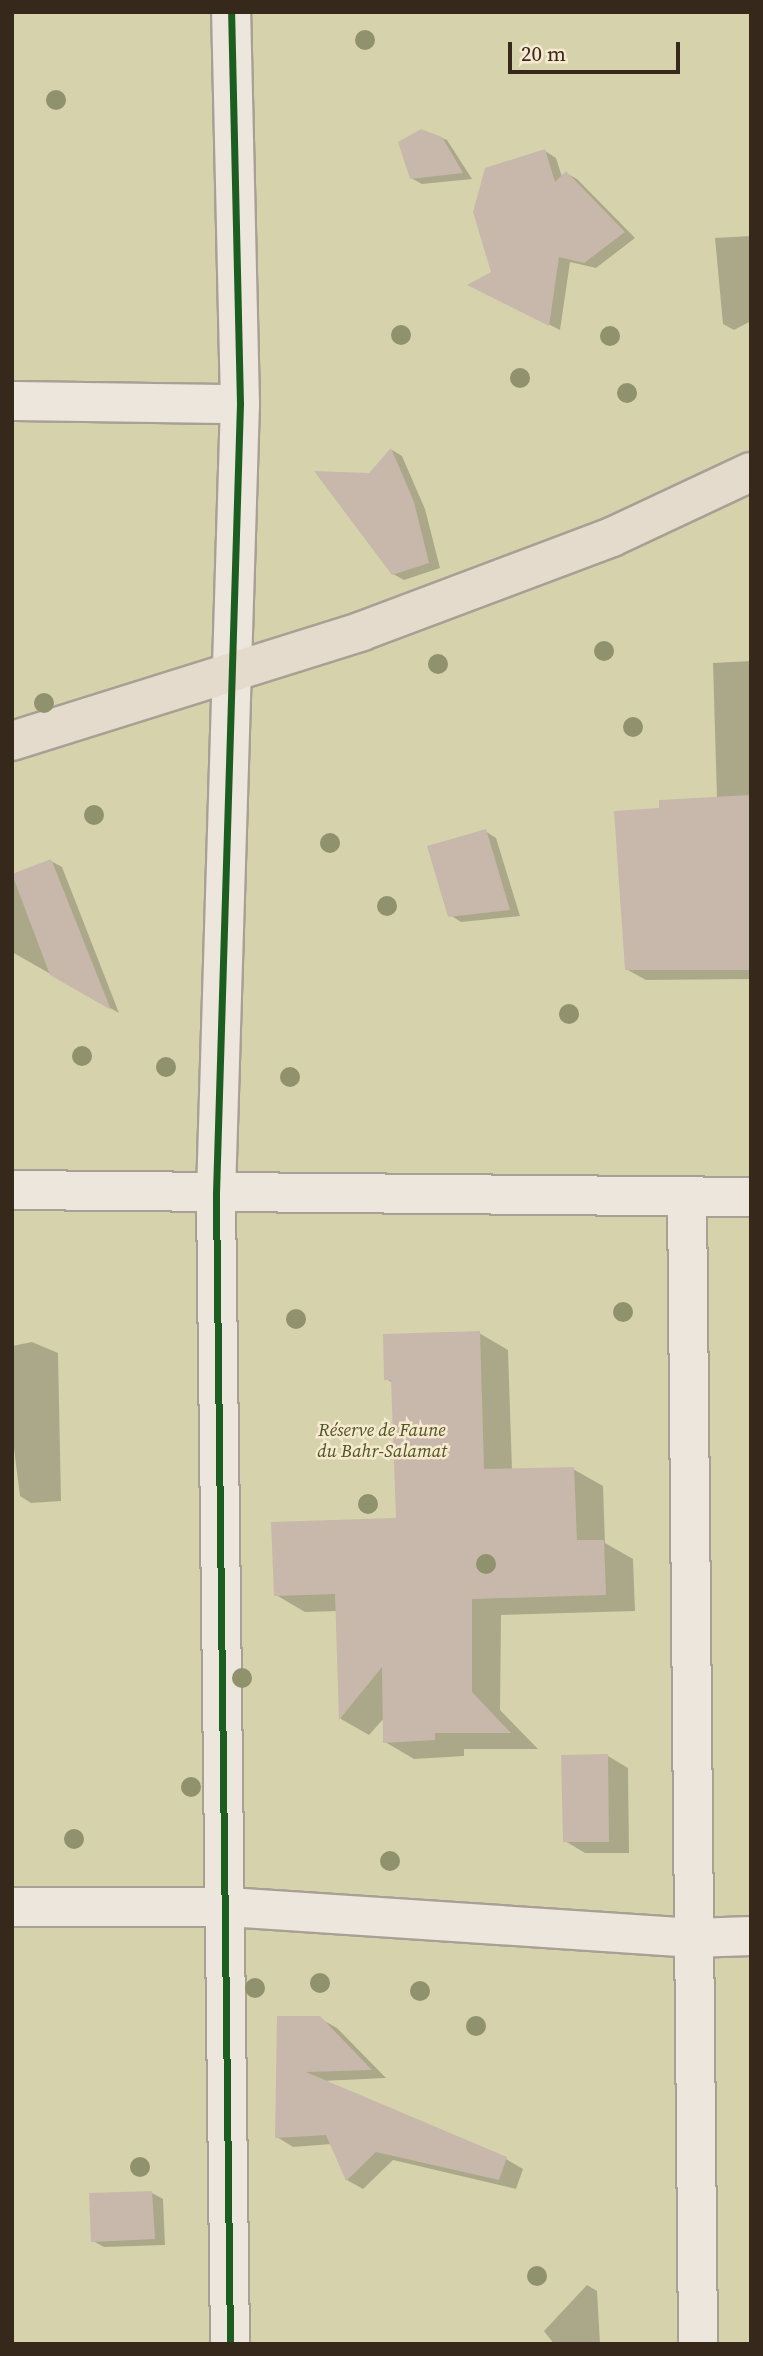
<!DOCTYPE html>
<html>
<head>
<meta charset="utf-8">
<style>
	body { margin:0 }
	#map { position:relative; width:763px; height:2356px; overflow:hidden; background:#e4daca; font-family:"Source Serif 4",serif }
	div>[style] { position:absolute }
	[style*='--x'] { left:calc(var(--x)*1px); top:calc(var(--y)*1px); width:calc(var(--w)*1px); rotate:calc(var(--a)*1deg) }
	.green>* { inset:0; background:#d6d3ac }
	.shadow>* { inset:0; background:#0003 }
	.building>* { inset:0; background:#c8b8ab }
	.roads { filter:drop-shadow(2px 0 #a99f94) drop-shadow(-2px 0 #a99f94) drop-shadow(0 2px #a99f94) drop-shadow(0 -2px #a99f94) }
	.minor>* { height:38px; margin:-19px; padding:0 19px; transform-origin:19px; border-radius:19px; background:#ece6dc }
	.primary>* { height:38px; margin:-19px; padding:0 19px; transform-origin:19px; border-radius:19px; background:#e4dbcd }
	.cycleway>* { height:7px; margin:-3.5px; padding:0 3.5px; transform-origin:3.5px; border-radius:3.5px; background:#1b5e20 }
	.trees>* { width:20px; height:20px; margin:-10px; border-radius:50%; background:#90916d }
	span { translate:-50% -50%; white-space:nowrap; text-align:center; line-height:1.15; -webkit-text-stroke:5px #f7e9cf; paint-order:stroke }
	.park-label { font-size:18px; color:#4b5521; font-style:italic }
	.frame { position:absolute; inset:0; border:14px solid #37281c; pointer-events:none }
	.scale { position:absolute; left:508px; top:42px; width:172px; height:32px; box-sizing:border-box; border:4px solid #37281c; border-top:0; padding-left:9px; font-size:21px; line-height:24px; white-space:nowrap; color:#37281c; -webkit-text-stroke:5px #f7e9cf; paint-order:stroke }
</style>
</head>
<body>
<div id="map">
	<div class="green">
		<i style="clip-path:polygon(12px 12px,751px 12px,751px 2344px,12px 2344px)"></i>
	</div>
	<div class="shadow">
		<i style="clip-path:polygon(421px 130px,447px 140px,472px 179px,422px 184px,411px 178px)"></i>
		<i style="clip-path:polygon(545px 151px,556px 158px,562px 177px,566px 173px,577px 179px,635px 238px,596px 268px,570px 262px,560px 330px,480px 290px,494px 273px)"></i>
		<i style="clip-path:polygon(751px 236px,751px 321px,734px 330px,723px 324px,715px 238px)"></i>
		<i style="clip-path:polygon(392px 450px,402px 456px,425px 509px,440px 568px,404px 580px,393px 574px,370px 474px)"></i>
		<i style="clip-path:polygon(751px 661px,751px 979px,646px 980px,626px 969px,661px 810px,717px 799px,713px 663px)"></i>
		<i style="clip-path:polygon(485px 831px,496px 838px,520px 916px,461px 922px,450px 915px)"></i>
		<i style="clip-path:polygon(51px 861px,62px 867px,119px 1013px,12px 952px,12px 876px)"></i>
		<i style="clip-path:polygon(479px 1333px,508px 1350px,512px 1470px,573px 1469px,603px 1486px,605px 1543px,633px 1559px,635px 1611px,501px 1615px,500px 1710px,538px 1749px,464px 1749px,464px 1756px,414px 1759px,385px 1742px,385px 1717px,369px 1735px,341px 1719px,337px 1611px,305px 1612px,276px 1595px,398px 1520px,393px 1383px,386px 1379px)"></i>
		<i style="clip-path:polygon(32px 1342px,58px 1353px,61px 1501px,31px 1503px,20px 1496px,12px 1433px,12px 1346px)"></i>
		<i style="clip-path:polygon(608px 1756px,628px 1768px,629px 1853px,585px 1853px,565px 1841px)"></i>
		<i style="clip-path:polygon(319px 2018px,337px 2028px,386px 2078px,322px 2081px,506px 2159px,523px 2169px,516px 2189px,393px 2160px,363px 2189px,347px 2180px,332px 2144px,293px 2147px,277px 2137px)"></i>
		<i style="clip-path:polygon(152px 2193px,163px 2199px,165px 2245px,104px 2247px,93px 2241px)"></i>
		<i style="clip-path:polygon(587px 2285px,597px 2291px,600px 2344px,554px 2344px,544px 2331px)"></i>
	</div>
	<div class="building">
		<i style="clip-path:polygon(421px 129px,442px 137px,463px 173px,410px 179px,398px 142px)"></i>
		<i style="clip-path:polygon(545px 149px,555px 182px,566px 171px,625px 232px,584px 263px,559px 257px,549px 326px,467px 285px,491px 272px,473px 212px,485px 168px)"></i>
		<i style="clip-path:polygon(391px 448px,414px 502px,429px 563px,392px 575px,314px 471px,369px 473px)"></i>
		<i style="clip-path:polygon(751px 795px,751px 970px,625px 970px,614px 811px,659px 808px,659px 800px)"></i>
		<i style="clip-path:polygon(486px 829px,510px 910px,448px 917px,427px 846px)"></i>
		<i style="clip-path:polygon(51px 859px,111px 1010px,50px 975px,12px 874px)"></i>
		<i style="clip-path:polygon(480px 1331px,484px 1469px,574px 1467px,577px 1540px,604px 1540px,606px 1595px,472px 1599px,472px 1692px,511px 1733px,435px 1733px,435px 1740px,383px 1743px,382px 1667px,339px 1720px,335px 1594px,274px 1596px,271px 1522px,396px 1518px,391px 1380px,384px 1380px,383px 1334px)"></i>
		<i style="clip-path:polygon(608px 1754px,609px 1842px,563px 1842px,561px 1755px)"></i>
		<i style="clip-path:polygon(277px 2016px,320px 2016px,372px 2070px,306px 2072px,507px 2157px,499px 2180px,376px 2152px,346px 2181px,326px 2135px,275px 2138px)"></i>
		<i style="clip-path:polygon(152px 2191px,155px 2239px,91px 2242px,89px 2193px)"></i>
	</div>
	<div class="roads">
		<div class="minor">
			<i style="--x:12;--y:401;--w:228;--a:0.8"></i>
			<i style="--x:12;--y:1190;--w:739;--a:0.54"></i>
			<i style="--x:687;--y:1196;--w:1148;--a:89.45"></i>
			<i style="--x:12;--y:1907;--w:216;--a:0"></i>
			<i style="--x:228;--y:1907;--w:467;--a:3.8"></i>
			<i style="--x:694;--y:1938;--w:57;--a:-2"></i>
			<i style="--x:230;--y:2344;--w:1151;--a:-90.7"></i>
			<i style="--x:216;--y:1193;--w:789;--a:-88.26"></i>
			<i style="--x:240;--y:404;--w:392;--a:-91.3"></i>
		</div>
		<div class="primary">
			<i style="--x:12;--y:741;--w:367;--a:-17.4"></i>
			<i style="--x:362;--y:631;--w:267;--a:-20.6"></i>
			<i style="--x:612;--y:537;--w:153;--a:-25.1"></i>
		</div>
	</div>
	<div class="cycleway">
		<i style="--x:230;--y:2344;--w:1151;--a:-90.7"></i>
		<i style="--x:216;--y:1193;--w:789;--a:-88.26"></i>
		<i style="--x:240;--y:404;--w:392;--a:-91.3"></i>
	</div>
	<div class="trees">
		<i style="left:365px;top:40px"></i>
		<i style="left:56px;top:100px"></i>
		<i style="left:401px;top:335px"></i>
		<i style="left:610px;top:336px"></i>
		<i style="left:520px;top:378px"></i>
		<i style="left:627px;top:393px"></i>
		<i style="left:604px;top:651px"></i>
		<i style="left:438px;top:664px"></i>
		<i style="left:44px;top:703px"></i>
		<i style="left:633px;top:727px"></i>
		<i style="left:94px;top:815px"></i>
		<i style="left:330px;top:843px"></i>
		<i style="left:387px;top:906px"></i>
		<i style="left:569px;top:1014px"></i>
		<i style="left:82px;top:1056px"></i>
		<i style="left:166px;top:1067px"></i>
		<i style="left:290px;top:1077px"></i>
		<i style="left:623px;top:1312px"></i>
		<i style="left:296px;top:1319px"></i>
		<i style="left:368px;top:1504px"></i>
		<i style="left:486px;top:1564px"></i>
		<i style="left:242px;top:1678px"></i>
		<i style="left:191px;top:1787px"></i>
		<i style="left:74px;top:1839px"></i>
		<i style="left:390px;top:1861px"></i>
		<i style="left:320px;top:1983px"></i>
		<i style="left:255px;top:1988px"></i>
		<i style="left:420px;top:1991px"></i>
		<i style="left:476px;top:2026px"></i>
		<i style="left:140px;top:2167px"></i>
		<i style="left:537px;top:2276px"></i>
	</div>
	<div class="park-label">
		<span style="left:382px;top:1441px">Réserve de Faune<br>du Bahr-Salamat</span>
	</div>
	<div class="frame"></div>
	<div class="scale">20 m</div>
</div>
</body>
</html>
